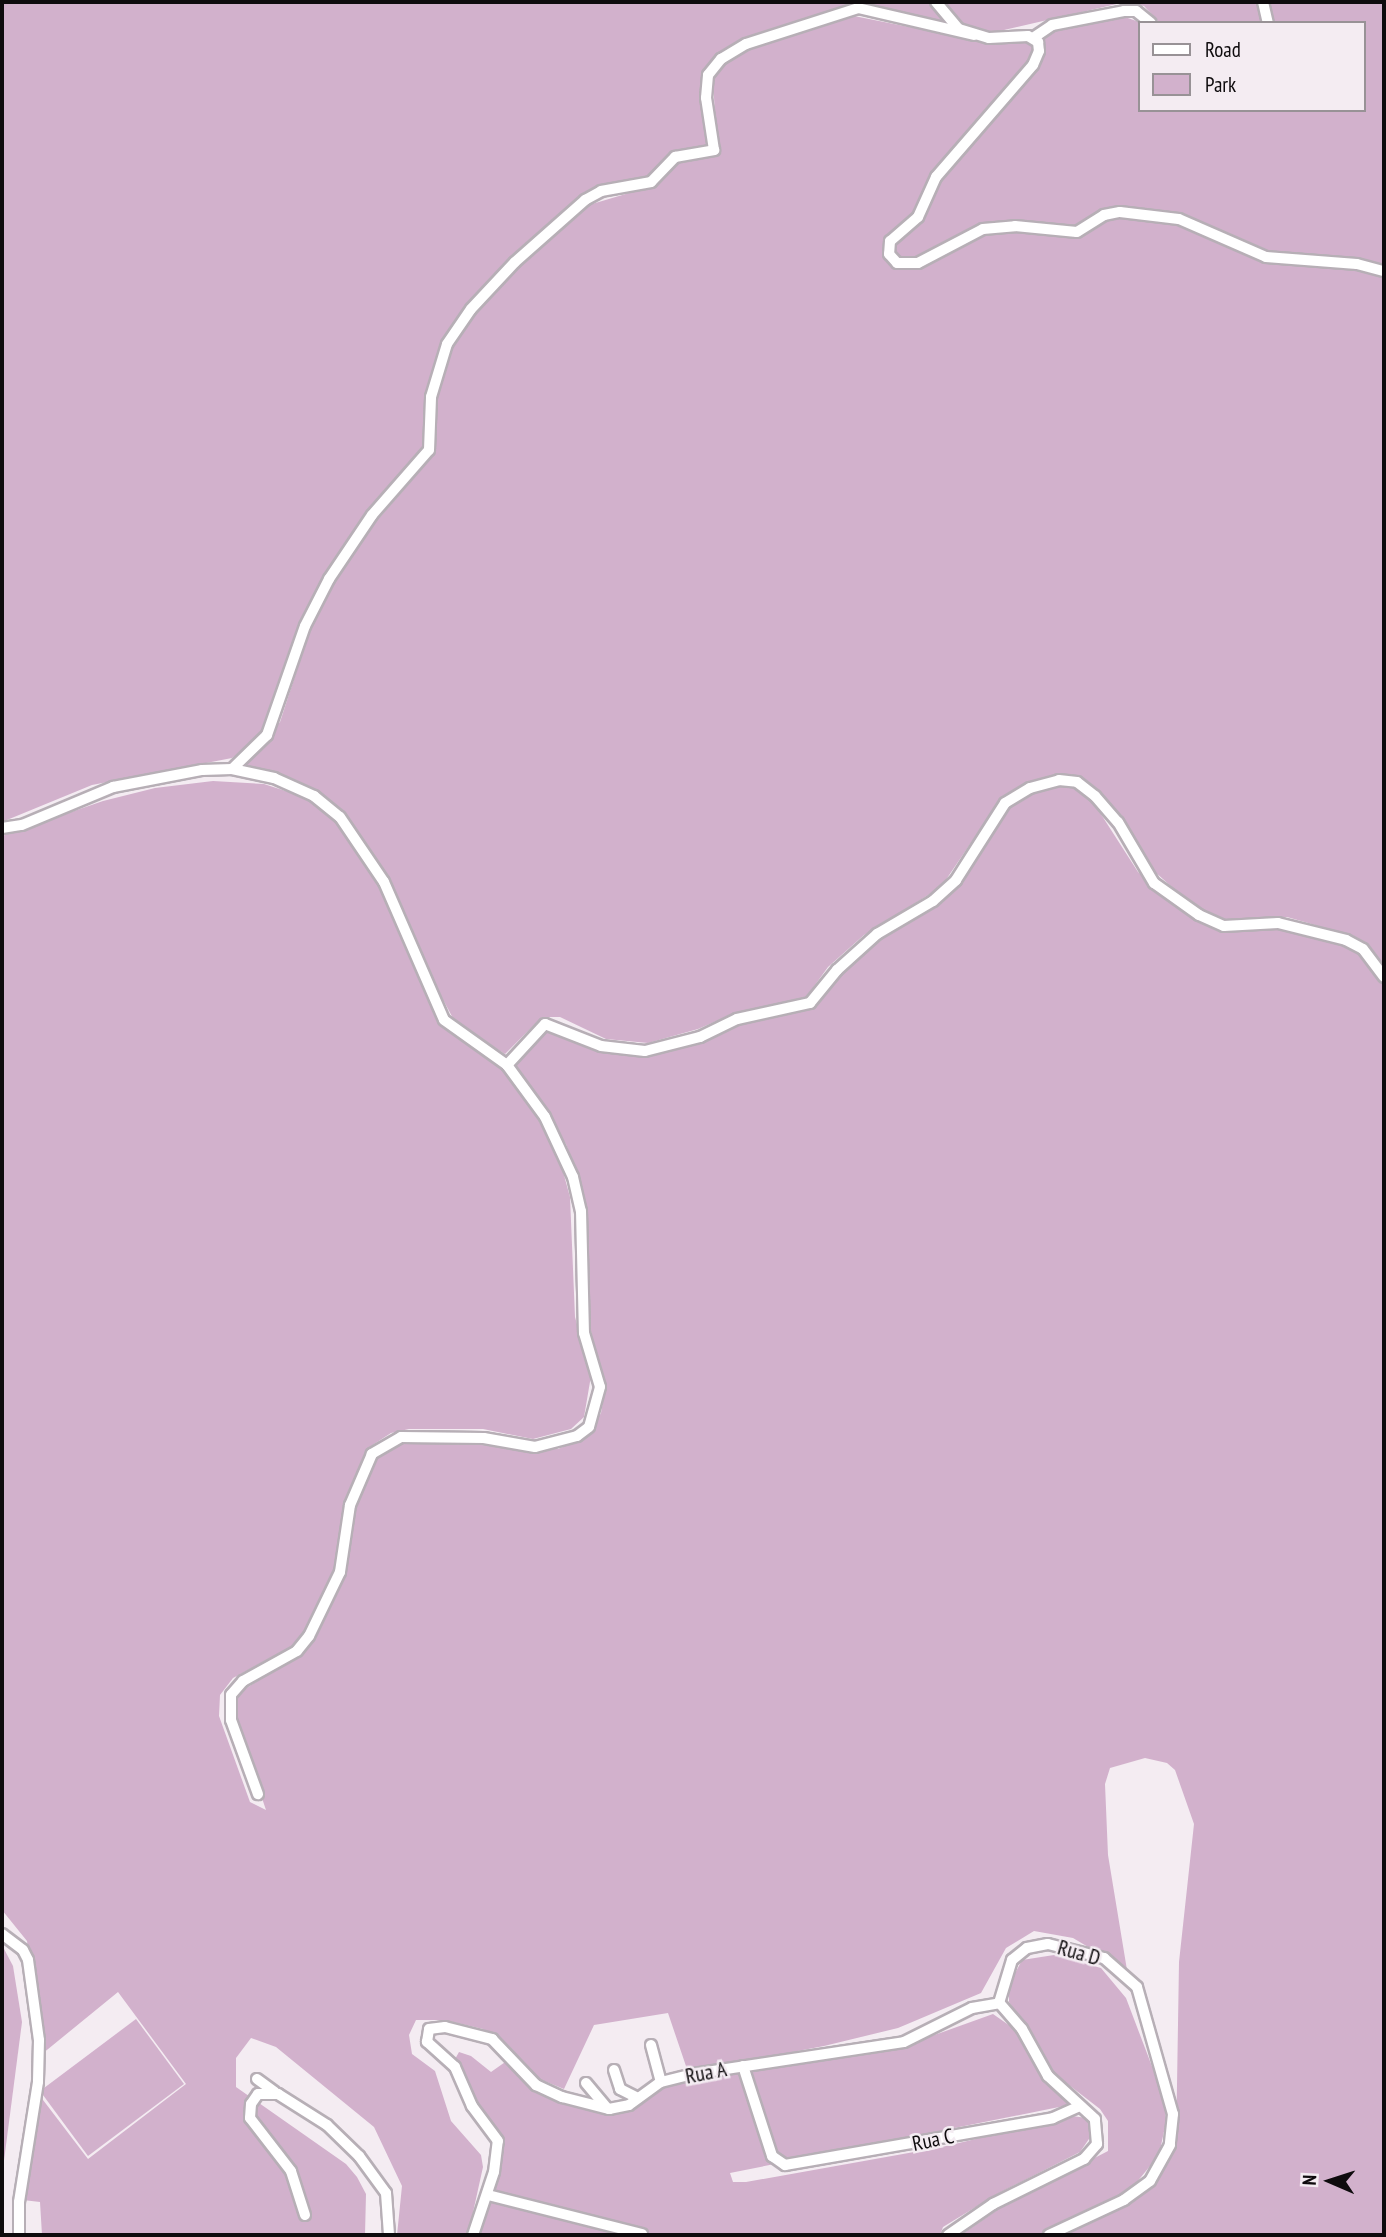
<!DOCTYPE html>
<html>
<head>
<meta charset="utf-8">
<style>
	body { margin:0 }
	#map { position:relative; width:1386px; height:2237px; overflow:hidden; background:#f4ecf2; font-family:"PT Sans Narrow",sans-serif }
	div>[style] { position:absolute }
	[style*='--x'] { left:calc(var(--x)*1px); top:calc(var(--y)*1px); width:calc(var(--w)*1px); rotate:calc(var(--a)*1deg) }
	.green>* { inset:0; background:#d2b1cc }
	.roads { filter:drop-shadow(2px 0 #b7afb6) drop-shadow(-2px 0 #b7afb6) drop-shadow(0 2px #b7afb6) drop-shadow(0 -2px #b7afb6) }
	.minor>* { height:10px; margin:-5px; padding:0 5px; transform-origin:5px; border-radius:5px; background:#fff }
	span { translate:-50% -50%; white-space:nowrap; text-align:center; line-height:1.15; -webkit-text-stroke:5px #f4ecf2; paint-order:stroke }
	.street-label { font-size:21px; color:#0e0b0d }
	.frame { position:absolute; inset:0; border:4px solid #0e0b0d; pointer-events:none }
	.legend { position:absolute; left:1138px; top:21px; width:228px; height:91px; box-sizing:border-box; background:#f4ecf2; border:2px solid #989296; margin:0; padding:9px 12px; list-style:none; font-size:21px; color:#0e0b0d }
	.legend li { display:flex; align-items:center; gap:14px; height:35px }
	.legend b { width:35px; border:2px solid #989296 }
	.north { position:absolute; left:1295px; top:2146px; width:70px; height:70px; -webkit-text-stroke:5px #f4ecf2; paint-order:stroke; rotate:273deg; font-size:19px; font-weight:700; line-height:28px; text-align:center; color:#0e0b0d }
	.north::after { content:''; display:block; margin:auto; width:24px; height:32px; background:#0e0b0d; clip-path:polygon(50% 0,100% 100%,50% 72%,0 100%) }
</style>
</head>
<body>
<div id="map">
	<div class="green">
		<i style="clip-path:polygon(2px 2px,931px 2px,952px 29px,863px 5px,754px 38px,710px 66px,710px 147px,676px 153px,655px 176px,568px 209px,442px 348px,428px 388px,423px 450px,328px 573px,269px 722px,257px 740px,232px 758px,92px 785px,2px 822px)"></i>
		<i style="clip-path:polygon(941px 2px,1258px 2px,1262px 23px,1160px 23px,1144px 6px,1121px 3px,987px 34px,962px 25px)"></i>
		<i style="clip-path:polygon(1266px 2px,1384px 2px,1384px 969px,1354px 936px,1287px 917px,1231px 922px,1192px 905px,1145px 863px,1101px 793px,1083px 778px,1060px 773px,1002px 797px,941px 887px,864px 935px,828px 967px,807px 996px,796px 1001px,728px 1016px,698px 1029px,648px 1043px,606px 1039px,560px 1017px,542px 1017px,505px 1054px,455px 1022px,416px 949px,385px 871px,343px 814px,333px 803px,300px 784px,243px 766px,280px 722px,314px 618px,351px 551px,430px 459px,435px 443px,433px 399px,448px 349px,466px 321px,509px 274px,574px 215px,592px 204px,656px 185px,681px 159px,717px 153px,713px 79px,728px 60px,745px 51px,854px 16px,989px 43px,1125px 17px,1142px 23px,1139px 110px,1363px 110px,1363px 23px,1271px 23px)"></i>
		<i style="clip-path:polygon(213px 781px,264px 784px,304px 797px,331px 816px,381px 887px,437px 1021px,495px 1062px,526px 1098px,559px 1157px,570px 1197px,575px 1317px,591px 1376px,584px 1417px,571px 1429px,533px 1439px,483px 1429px,409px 1429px,391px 1433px,371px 1446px,348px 1500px,334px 1571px,312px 1618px,295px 1645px,233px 1678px,220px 1695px,219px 1716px,250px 1802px,266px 1810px,233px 1712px,235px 1696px,284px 1663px,316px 1632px,341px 1578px,356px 1497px,374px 1458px,403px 1441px,558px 1449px,587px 1437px,601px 1413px,605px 1389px,590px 1327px,588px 1249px,581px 1185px,566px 1144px,513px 1064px,545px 1028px,609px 1053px,643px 1056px,686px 1047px,738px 1024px,810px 1009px,869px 946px,957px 886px,1004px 811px,1034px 793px,1062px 784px,1088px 794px,1138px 872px,1187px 913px,1225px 931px,1275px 926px,1339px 942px,1357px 949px,1384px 980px,1384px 2235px,1057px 2235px,1137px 2197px,1163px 2172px,1176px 2147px,1179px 1962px,1194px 1824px,1175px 1770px,1167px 1763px,1145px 1758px,1110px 1768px,1105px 1784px,1108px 1855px,1127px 1970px,1073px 1938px,1034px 1931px,1006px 1948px,981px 1993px,898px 2028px,824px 2046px,688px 2072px,668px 2013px,594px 2025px,564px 2089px,537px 2078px,509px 2046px,483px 2029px,445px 2020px,416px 2020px,409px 2035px,412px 2054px,435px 2071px,451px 2121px,481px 2155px,483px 2167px,468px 2235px,397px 2235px,402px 2186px,374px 2127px,276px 2047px,251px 2038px,236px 2058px,236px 2087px,346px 2164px,357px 2177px,366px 2194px,365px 2235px,42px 2235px,40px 2202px,23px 2200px,40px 2096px,88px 2159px,186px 2084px,118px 1992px,42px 2054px,27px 1941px,2px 1910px,2px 836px,103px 801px,155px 788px)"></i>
		<i style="clip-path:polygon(2px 1945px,13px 1966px,22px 2022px,2px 2176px)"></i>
		<i style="clip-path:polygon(1054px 1955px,1101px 1968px,1126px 1998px,1164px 2098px,1166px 2122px,1159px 2155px,1132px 2188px,1041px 2235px,961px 2235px,1006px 2204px,1108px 2151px,1108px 2121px,1100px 2109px,1056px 2075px,1009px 2002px,1009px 1985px,1022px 1960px)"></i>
		<i style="clip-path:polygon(993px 2014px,1013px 2028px,1043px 2077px,1069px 2105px,730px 2173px,733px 2182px,746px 2182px,942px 2147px,1072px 2116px,1087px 2118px,1091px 2136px,1080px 2152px,997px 2194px,943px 2227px,940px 2235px,646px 2235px,490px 2194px,500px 2156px,454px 2061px,459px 2052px,471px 2056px,491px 2072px,508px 2060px,537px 2091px,608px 2111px,673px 2083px,890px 2051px)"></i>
		<i style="clip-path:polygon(136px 2019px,184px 2084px,88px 2156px,40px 2091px)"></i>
		<i style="clip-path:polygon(489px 2200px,620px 2235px,478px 2235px)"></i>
	</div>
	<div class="roads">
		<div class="minor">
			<i style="--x:936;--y:2;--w:35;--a:50"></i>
			<i style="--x:959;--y:29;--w:31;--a:17"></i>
			<i style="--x:989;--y:38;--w:39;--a:-3"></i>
			<i style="--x:1028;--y:36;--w:12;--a:31"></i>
			<i style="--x:1038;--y:42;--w:9;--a:84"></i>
			<i style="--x:1039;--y:51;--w:15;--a:113"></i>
			<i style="--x:1033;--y:65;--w:148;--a:130.9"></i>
			<i style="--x:936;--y:177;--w:44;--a:114.2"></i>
			<i style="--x:918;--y:217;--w:37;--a:139"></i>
			<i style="--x:890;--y:241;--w:13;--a:94"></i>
			<i style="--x:889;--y:254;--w:12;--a:48"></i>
			<i style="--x:897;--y:263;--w:21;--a:0"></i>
			<i style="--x:918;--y:263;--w:73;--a:-27.6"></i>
			<i style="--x:983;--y:229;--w:32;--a:-5"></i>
			<i style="--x:1015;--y:226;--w:62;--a:5.5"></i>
			<i style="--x:1077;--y:232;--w:32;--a:-32"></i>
			<i style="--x:1104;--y:215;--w:16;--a:-11"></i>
			<i style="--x:1120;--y:212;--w:59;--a:6.8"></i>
			<i style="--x:1179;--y:219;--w:95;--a:23.6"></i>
			<i style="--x:1266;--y:257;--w:91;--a:4.4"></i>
			<i style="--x:1357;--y:264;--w:28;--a:15"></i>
			<i style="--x:1263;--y:2;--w:22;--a:77"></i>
			<i style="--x:1033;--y:38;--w:23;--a:-34"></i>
			<i style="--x:1052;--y:25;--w:73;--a:-11"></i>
			<i style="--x:1124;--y:11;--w:12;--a:0"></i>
			<i style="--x:1136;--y:11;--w:19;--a:39"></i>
			<i style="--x:232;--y:769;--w:49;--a:-44.2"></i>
			<i style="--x:267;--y:735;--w:115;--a:-70.8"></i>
			<i style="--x:305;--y:626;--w:53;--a:-62.9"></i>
			<i style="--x:329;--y:579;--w:77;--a:-56.1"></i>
			<i style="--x:372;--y:515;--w:86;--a:-48.8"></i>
			<i style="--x:429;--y:450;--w:53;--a:-87.8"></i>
			<i style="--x:431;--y:397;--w:55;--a:-73.2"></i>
			<i style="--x:447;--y:344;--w:42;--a:-55.6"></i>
			<i style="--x:471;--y:309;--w:64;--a:-46.9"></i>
			<i style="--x:515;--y:262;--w:94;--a:-41.5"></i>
			<i style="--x:585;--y:200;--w:18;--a:-29"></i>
			<i style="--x:601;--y:191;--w:51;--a:-10.2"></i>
			<i style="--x:651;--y:182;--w:35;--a:-46"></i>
			<i style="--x:675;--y:157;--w:40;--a:-10"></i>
			<i style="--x:714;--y:150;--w:53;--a:-98.7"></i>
			<i style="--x:706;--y:98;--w:23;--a:-85"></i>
			<i style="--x:708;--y:75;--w:21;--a:-51"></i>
			<i style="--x:721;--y:59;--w:29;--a:-31"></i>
			<i style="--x:746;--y:44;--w:118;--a:-17.8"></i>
			<i style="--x:858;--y:8;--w:119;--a:13.1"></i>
			<i style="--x:2;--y:828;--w:20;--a:-9"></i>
			<i style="--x:22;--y:825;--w:99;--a:-22.7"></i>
			<i style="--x:113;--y:787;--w:91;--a:-10.8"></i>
			<i style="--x:202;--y:770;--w:30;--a:-2"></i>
			<i style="--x:232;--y:769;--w:43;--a:12.1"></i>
			<i style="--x:274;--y:778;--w:44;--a:24.2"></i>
			<i style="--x:314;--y:796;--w:33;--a:39"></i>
			<i style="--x:340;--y:817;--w:78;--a:55.9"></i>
			<i style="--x:384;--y:882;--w:150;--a:66.5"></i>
			<i style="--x:444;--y:1020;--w:77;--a:35.5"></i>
			<i style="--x:507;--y:1065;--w:64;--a:53.8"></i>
			<i style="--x:545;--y:1117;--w:66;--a:65"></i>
			<i style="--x:573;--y:1177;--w:35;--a:77"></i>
			<i style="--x:581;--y:1211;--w:122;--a:88.6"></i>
			<i style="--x:584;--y:1333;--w:56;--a:73.5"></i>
			<i style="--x:600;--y:1387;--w:41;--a:105.4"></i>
			<i style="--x:589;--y:1427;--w:15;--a:143"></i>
			<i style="--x:577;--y:1436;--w:43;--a:165.3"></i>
			<i style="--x:535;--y:1447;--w:52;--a:-170"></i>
			<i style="--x:484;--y:1438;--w:83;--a:-179.3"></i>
			<i style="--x:401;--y:1437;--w:34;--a:150"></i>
			<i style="--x:372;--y:1454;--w:56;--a:113.3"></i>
			<i style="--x:350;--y:1505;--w:68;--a:98.5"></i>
			<i style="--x:340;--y:1572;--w:71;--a:115.8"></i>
			<i style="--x:309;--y:1636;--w:19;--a:129"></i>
			<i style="--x:297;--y:1651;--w:62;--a:150.9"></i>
			<i style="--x:243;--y:1681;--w:18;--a:131"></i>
			<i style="--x:231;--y:1695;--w:25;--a:90"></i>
			<i style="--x:231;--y:1720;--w:79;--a:70"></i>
			<i style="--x:507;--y:1065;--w:56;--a:-47.2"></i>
			<i style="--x:545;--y:1024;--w:60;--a:21.4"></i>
			<i style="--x:601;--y:1046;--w:44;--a:6.5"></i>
			<i style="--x:645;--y:1051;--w:57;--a:-14.3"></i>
			<i style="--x:700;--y:1037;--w:41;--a:-25.9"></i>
			<i style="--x:737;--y:1019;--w:75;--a:-12.4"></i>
			<i style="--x:810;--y:1003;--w:43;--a:-50.7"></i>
			<i style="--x:837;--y:970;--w:54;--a:-42"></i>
			<i style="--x:877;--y:934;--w:65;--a:-30.5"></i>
			<i style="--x:933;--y:901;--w:31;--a:-42"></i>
			<i style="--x:956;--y:880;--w:91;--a:-57.5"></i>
			<i style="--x:1005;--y:803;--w:29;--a:-31"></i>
			<i style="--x:1030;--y:788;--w:30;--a:-15"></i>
			<i style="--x:1059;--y:780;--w:18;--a:6"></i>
			<i style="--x:1077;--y:782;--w:23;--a:38"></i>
			<i style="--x:1095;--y:796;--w:35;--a:49"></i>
			<i style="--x:1118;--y:822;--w:71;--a:59.5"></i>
			<i style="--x:1154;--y:883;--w:55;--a:35.4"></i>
			<i style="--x:1199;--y:915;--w:27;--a:24"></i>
			<i style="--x:1224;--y:926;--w:54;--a:-3.2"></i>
			<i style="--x:1278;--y:923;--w:70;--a:14"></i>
			<i style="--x:1346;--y:940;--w:19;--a:28"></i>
			<i style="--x:1363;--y:949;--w:35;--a:53"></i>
			<i style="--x:2;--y:1934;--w:26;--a:37"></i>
			<i style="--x:23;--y:1950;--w:11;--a:63"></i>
			<i style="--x:28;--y:1960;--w:81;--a:82.2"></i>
			<i style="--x:39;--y:2040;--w:42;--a:91.4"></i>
			<i style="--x:38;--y:2082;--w:121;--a:99"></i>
			<i style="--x:19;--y:2202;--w:33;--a:90"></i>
			<i style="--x:651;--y:2045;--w:38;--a:75"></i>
			<i style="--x:743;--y:2066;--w:95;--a:72.1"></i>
			<i style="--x:772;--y:2156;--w:16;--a:35"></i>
			<i style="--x:785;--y:2165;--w:272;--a:-9.9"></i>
			<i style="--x:1053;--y:2118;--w:27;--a:-24"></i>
			<i style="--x:614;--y:2070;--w:20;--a:72"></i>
			<i style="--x:620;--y:2089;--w:20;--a:27"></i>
			<i style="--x:257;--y:2079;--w:22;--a:36"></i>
			<i style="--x:586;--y:2083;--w:31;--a:50"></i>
			<i style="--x:488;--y:2195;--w:159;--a:14.2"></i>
			<i style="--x:305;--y:2215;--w:46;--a:-107.7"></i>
			<i style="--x:291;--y:2171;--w:67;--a:-127.7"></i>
			<i style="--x:250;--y:2118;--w:14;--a:-86"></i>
			<i style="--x:251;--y:2104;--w:12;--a:-55"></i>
			<i style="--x:258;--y:2094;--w:20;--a:0"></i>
			<i style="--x:278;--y:2094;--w:58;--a:32.3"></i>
			<i style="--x:327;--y:2125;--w:45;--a:44.1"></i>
			<i style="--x:359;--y:2156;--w:46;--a:53.9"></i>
			<i style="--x:386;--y:2193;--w:42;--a:85.9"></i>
			<i style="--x:473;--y:2235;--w:66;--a:-71.6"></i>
			<i style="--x:494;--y:2172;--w:31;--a:-83"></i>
			<i style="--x:498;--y:2141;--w:44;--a:-126.6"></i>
			<i style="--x:472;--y:2106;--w:43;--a:-113.6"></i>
			<i style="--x:455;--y:2067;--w:38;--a:-138"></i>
			<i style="--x:427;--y:2042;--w:13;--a:-81"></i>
			<i style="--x:429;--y:2029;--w:16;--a:-7"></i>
			<i style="--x:445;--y:2027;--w:49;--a:14.3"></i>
			<i style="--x:492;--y:2039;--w:64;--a:46.3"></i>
			<i style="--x:536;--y:2085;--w:29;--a:25"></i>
			<i style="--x:562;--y:2097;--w:49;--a:14.3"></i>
			<i style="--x:609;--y:2109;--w:20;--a:-11"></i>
			<i style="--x:629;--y:2105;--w:39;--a:-36"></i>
			<i style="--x:661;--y:2082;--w:33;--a:-14"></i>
			<i style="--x:693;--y:2074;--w:213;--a:-8.6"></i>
			<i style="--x:904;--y:2042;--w:76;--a:-26.6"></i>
			<i style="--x:972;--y:2008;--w:27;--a:-10"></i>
			<i style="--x:948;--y:2235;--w:55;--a:-34.6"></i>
			<i style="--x:993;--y:2204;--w:102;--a:-26.3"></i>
			<i style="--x:1084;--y:2159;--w:20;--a:-49"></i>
			<i style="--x:1097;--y:2144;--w:25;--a:-95"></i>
			<i style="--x:1095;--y:2119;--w:64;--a:-137.5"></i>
			<i style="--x:1048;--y:2076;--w:54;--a:-119"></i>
			<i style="--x:1022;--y:2029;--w:35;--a:-131"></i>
			<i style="--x:999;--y:2003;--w:45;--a:-73.2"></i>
			<i style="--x:1012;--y:1960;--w:19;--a:-39"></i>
			<i style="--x:1027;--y:1948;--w:21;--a:-11"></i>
			<i style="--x:1048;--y:1944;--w:58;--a:14"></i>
			<i style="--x:1104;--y:1958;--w:44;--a:41.3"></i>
			<i style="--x:1137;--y:1987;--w:132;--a:74.2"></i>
			<i style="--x:1173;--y:2114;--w:31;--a:96"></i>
			<i style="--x:1170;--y:2145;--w:41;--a:119.1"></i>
			<i style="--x:1150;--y:2181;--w:32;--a:144"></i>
			<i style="--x:1124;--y:2200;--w:83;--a:155"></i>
		</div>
	</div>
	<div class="street-label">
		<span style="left:1079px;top:1953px;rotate:16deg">Rua D</span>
		<span style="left:706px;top:2073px;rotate:-11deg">Rua A</span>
		<span style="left:933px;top:2140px;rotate:-12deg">Rua C</span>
	</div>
	<div class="frame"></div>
	<ul class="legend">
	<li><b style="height:9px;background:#fff"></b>Road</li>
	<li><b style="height:19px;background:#d2b1cc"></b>Park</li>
	</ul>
	<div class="north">N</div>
</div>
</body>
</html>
